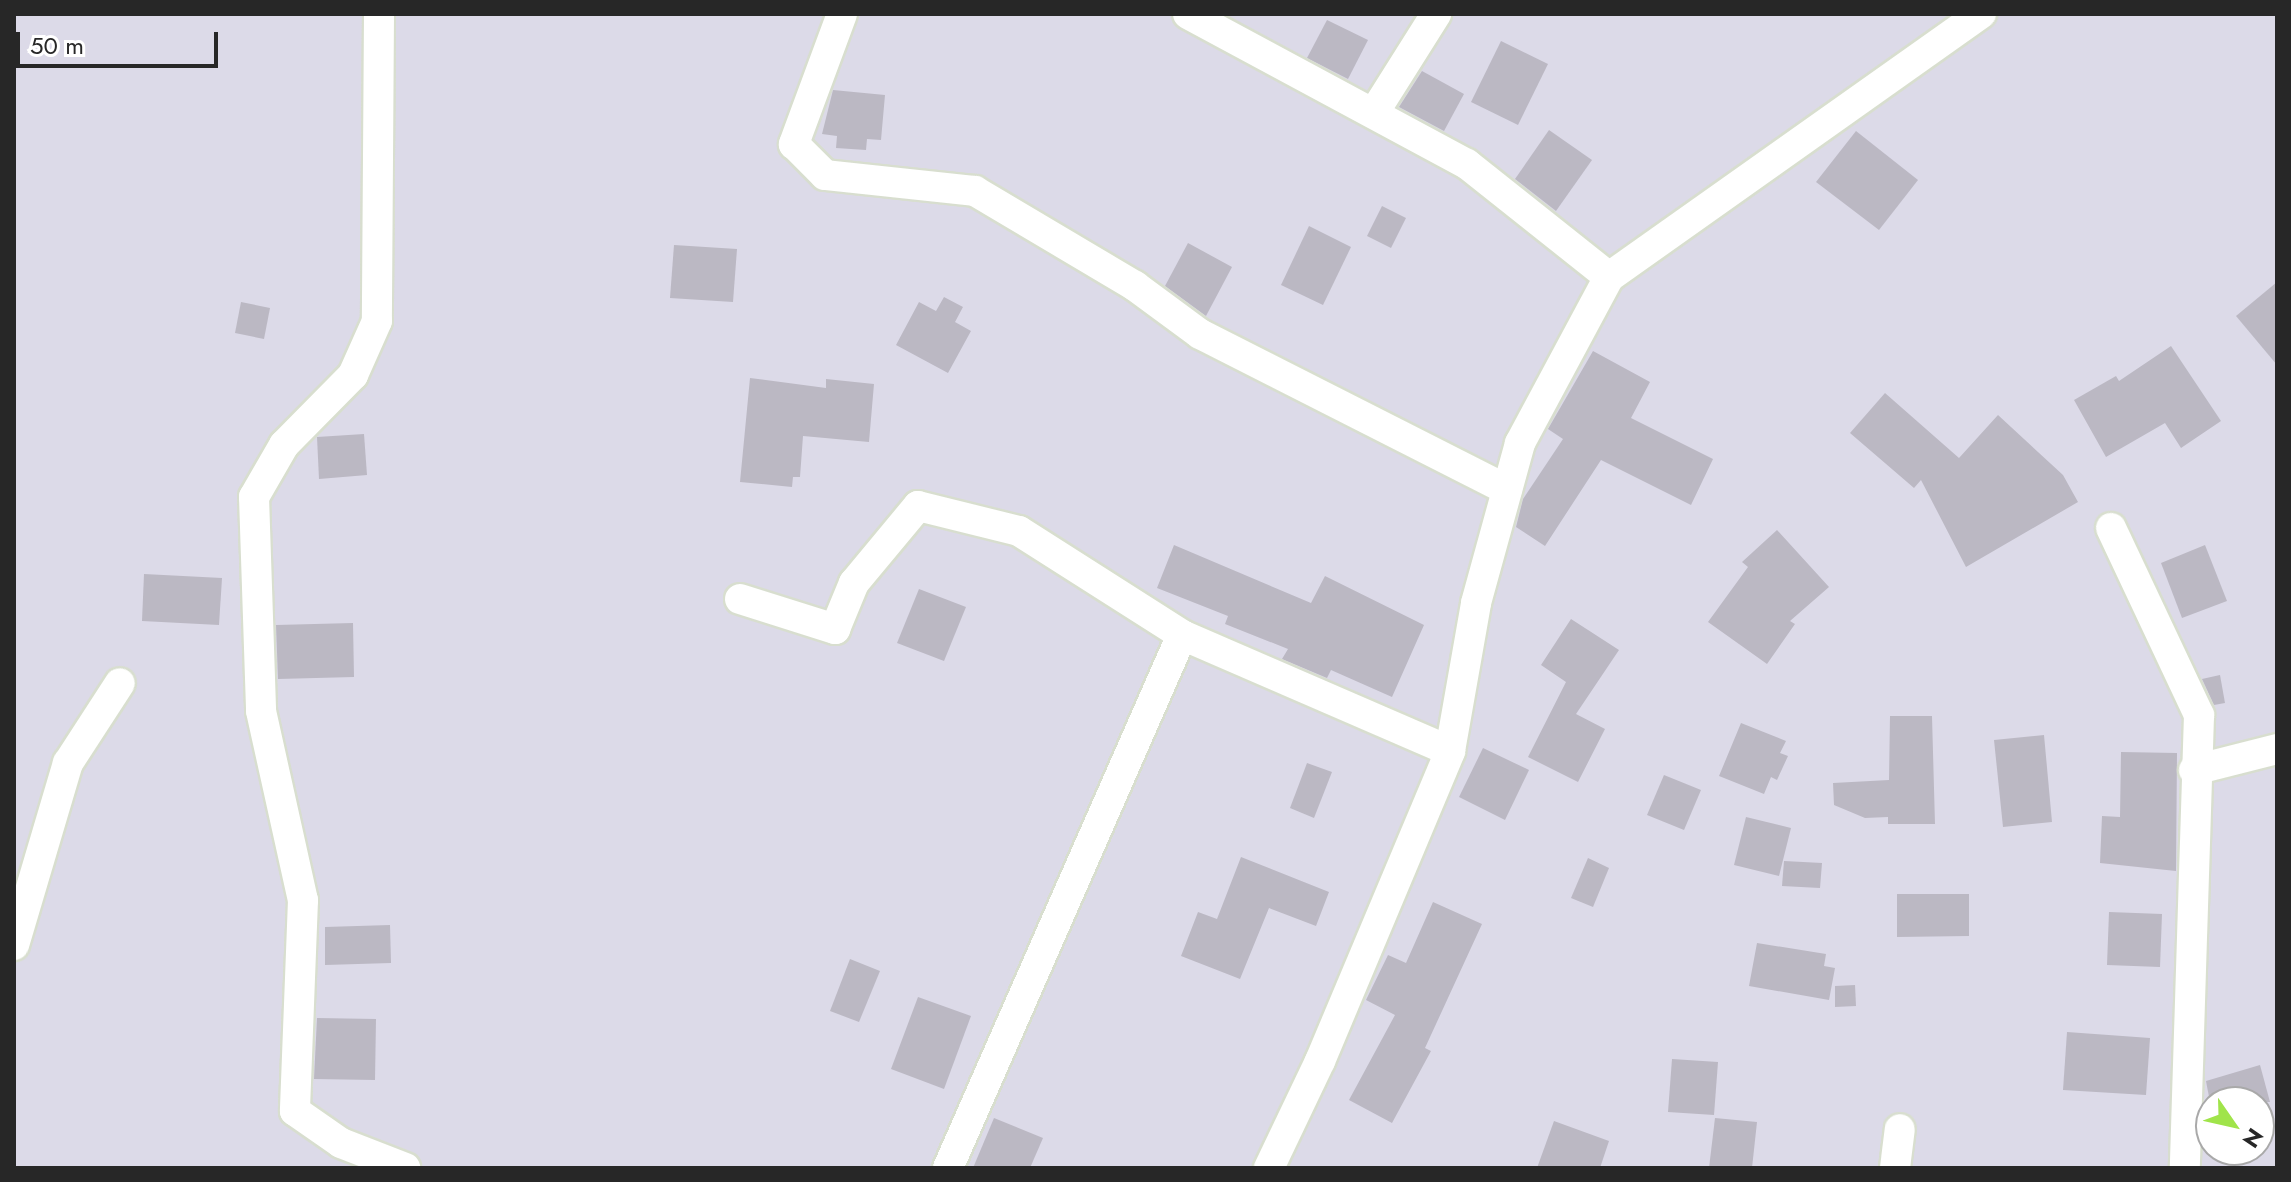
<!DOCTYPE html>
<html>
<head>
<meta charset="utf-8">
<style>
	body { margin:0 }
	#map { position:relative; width:2291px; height:1182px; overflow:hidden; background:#dcdae8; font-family:Jost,sans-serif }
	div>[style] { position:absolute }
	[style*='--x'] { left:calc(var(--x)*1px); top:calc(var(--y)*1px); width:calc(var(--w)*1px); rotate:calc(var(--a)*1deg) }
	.building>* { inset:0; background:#bbb8c3 }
	.roads { filter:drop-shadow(2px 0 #d8decf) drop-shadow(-2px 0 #d8decf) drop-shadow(0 2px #d8decf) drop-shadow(0 -2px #d8decf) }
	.minor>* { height:30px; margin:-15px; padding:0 15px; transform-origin:15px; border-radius:15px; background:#fff }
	span { translate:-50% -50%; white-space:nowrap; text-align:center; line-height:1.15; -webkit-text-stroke:6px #fff; paint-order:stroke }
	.frame { position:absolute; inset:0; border:16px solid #272727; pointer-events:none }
	.north { position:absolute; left:2195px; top:1086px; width:80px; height:80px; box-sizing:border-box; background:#fff; border:2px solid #a9a9a9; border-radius:50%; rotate:124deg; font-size:22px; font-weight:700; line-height:32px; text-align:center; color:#272727 }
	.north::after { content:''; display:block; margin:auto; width:28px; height:36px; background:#a0e44a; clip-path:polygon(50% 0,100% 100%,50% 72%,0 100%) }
	.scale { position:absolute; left:16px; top:32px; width:202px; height:36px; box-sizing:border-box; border:4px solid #272727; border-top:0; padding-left:10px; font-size:24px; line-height:28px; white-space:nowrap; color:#272727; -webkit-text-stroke:6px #fff; paint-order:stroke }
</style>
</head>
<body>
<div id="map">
	<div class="building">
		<i style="clip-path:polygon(1327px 20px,1368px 40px,1348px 79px,1307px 58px)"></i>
		<i style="clip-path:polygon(1501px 41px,1548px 64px,1518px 125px,1471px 102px)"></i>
		<i style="clip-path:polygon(1422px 71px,1464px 94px,1444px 131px,1399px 107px)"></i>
		<i style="clip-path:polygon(833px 90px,885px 95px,881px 140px,867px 139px,866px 150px,836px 148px,837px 136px,822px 134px)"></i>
		<i style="clip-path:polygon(1549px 130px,1592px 160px,1556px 211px,1515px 179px)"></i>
		<i style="clip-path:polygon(1856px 131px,1918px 180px,1879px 230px,1816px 182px)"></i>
		<i style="clip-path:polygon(1382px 206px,1406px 218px,1391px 248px,1367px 236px)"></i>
		<i style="clip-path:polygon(1309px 226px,1351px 247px,1323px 305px,1281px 285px)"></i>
		<i style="clip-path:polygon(1188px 243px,1232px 267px,1206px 316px,1165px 286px)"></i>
		<i style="clip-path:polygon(674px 245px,737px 249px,733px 302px,670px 298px)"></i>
		<i style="clip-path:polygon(2277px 282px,2277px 365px,2236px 316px)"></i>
		<i style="clip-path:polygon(944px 297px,963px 307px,955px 322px,971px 331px,948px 373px,896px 345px,919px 302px,936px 311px)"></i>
		<i style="clip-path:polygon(241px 302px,270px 308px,264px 339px,235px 333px)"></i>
		<i style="clip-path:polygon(2171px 346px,2221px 421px,2181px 448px,2165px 423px,2106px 457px,2074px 400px,2116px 376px,2119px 381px)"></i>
		<i style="clip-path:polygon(1593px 351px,1650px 382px,1631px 418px,1713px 459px,1691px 505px,1601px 460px,1545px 546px,1516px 527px,1523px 499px,1563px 439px,1548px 429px)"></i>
		<i style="clip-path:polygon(750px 378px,826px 388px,826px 379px,874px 384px,869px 442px,803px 436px,800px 477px,793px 477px,792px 487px,740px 482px)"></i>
		<i style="clip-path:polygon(1885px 393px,1959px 458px,1998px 415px,2063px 475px,2078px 502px,1966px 567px,1921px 480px,1914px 488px,1850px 433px)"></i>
		<i style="clip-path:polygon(364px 434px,367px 475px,319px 479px,317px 437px)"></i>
		<i style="clip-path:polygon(1777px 530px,1829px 587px,1790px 621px,1795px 624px,1767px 664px,1708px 622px,1748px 567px,1742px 562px)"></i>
		<i style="clip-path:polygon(1174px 545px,1311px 603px,1325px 576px,1424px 625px,1392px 697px,1331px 670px,1327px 678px,1282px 659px,1288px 649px,1225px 624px,1228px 616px,1157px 588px)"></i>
		<i style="clip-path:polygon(2205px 545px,2227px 601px,2182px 618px,2161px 563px)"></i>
		<i style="clip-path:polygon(144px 574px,222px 578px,219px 625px,142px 621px)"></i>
		<i style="clip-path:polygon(919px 589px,966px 607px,944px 661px,897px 643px)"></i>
		<i style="clip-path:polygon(1571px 619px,1619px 650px,1576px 714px,1605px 729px,1578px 782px,1528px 757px,1566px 682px,1541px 665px)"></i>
		<i style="clip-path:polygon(353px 623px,354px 677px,278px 679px,276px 625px)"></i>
		<i style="clip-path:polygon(2220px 675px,2225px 703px,2214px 705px,2202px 679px)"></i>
		<i style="clip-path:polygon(1890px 716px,1932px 716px,1935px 824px,1888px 824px,1888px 817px,1865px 818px,1834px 805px,1833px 783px,1889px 780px)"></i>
		<i style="clip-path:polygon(1741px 723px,1786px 741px,1780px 753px,1788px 756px,1777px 780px,1771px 777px,1764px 794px,1719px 776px)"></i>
		<i style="clip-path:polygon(2044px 735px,2052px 822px,2003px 827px,1994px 740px)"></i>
		<i style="clip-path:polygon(1483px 748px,1529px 770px,1505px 820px,1459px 797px)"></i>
		<i style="clip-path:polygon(2121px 752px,2177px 753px,2176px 871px,2100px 863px,2102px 816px,2120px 817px)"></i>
		<i style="clip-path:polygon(1307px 763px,1332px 772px,1314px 818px,1290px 808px)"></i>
		<i style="clip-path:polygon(1664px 775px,1701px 790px,1684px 830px,1647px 815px)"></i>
		<i style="clip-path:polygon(1746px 817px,1791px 828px,1779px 876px,1734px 865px)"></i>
		<i style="clip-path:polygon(1241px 857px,1329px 892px,1316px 926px,1269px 908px,1240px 979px,1181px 956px,1198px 912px,1217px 919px)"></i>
		<i style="clip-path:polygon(1588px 858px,1609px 868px,1593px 907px,1571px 898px)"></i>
		<i style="clip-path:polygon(1784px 861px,1822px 863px,1820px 888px,1782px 886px)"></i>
		<i style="clip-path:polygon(1897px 894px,1969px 894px,1969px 936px,1897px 937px)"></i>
		<i style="clip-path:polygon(1433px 902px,1482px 924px,1425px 1048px,1431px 1051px,1392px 1123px,1349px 1100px,1395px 1015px,1366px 1000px,1388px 955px,1406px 963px)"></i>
		<i style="clip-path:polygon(2109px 912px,2162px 914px,2160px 967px,2107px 965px)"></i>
		<i style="clip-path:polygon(390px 925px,391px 963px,325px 965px,325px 927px)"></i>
		<i style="clip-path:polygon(1757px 943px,1826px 954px,1824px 966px,1835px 968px,1829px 1000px,1749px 986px)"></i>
		<i style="clip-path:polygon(850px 959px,880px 971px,859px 1022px,830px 1011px)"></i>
		<i style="clip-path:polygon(1855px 985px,1856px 1006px,1835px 1007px,1835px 986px)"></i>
		<i style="clip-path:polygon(918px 997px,971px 1016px,944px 1089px,891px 1069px)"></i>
		<i style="clip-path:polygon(317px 1018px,376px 1019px,375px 1080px,314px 1079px)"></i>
		<i style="clip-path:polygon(2067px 1032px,2150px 1038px,2146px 1095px,2063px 1090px)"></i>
		<i style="clip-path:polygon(1672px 1059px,1718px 1062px,1714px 1115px,1668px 1112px)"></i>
		<i style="clip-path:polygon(2260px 1065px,2270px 1102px,2210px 1102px,2206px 1081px)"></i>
		<i style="clip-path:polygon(994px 1118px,1043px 1138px,1030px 1168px,973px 1168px)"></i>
		<i style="clip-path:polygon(1715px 1118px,1757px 1122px,1752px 1168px,1709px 1168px)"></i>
		<i style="clip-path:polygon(1554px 1121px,1609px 1141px,1600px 1168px,1537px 1168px)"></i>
	</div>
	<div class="roads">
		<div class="minor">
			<i style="--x:379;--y:14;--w:307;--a:90.4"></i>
			<i style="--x:377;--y:321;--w:59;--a:114"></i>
			<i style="--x:353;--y:375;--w:98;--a:134.6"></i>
			<i style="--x:284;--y:445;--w:60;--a:120"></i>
			<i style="--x:254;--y:497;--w:214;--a:88.1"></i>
			<i style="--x:261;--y:711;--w:194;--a:77.5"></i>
			<i style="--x:303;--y:900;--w:211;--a:92.2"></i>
			<i style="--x:295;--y:1111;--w:56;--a:34.8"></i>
			<i style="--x:341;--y:1143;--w:69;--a:21.3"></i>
			<i style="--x:842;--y:14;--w:139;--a:110.3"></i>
			<i style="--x:794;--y:144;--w:44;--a:45"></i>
			<i style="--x:825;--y:175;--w:151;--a:6.1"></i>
			<i style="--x:975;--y:191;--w:186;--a:30.7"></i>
			<i style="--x:1135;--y:286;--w:81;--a:36.4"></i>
			<i style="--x:1200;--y:334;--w:344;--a:26.9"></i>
			<i style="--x:1188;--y:14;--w:317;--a:28.3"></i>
			<i style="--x:1467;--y:164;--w:181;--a:38.5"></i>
			<i style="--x:1375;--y:111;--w:115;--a:-57.8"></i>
			<i style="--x:2111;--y:528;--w:207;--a:64.8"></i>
			<i style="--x:2199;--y:715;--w:453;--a:91.8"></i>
			<i style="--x:740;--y:599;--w:100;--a:17.5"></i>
			<i style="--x:835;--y:629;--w:50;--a:-67.6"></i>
			<i style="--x:854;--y:583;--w:100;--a:-50.3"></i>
			<i style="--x:918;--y:506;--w:104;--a:13.9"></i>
			<i style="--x:1019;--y:531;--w:193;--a:32.5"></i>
			<i style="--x:1182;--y:635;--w:292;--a:23.4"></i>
			<i style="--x:2194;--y:770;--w:86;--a:-14.2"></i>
			<i style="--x:14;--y:945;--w:190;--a:-73.5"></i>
			<i style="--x:68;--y:763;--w:95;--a:-57"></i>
			<i style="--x:948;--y:1168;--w:582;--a:-66.3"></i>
			<i style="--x:1269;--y:1168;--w:119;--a:-64.5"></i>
			<i style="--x:1320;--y:1061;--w:336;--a:-67.2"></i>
			<i style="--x:1450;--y:751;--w:150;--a:-80"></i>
			<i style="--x:1476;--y:603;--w:166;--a:-74.6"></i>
			<i style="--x:1520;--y:443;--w:188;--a:-61.8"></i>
			<i style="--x:1609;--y:277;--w:456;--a:-35.3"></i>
			<i style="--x:1895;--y:1168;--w:39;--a:-83"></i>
		</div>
	</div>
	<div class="frame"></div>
	<div class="north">N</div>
	<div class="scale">50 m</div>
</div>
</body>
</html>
